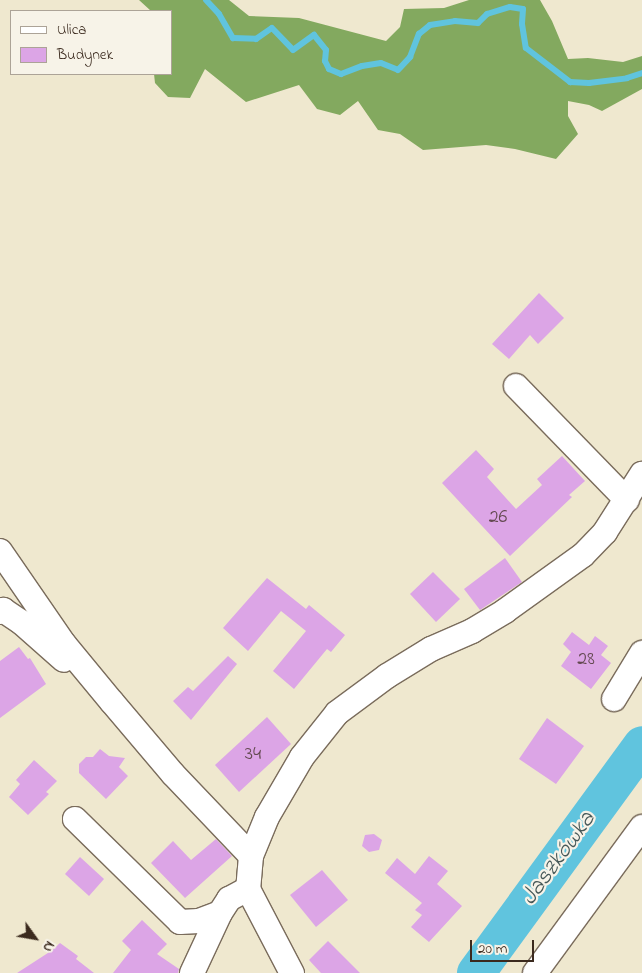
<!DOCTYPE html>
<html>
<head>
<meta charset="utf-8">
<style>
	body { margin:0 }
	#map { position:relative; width:642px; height:973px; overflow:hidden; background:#efe8cf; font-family:"Indie Flower",sans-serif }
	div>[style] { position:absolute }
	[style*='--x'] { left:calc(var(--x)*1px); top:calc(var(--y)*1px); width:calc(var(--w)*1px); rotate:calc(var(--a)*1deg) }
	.forest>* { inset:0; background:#83a95f }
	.stream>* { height:6px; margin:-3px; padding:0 3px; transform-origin:3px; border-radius:3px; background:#60c4de }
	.river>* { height:38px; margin:-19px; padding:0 19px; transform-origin:19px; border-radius:19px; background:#60c4de }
	.building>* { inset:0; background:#dca5e6 }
	.roads { filter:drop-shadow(1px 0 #7a6c5c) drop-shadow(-1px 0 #7a6c5c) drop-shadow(0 1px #7a6c5c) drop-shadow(0 -1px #7a6c5c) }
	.minor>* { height:24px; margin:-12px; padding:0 12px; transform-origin:12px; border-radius:12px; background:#fff }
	span { translate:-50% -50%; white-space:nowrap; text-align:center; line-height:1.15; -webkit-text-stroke:4.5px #f7f3e8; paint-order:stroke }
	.number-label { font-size:20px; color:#634950 }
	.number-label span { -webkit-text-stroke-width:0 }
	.water-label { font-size:24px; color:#465858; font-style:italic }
	.legend { position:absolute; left:10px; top:10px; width:162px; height:65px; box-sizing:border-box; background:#f7f3e8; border:1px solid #aca397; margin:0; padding:6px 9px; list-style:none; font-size:15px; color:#3b2a1e }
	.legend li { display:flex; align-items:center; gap:10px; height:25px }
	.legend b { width:25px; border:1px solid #aca397 }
	.north { position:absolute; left:10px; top:913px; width:50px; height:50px; -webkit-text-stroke:4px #f7f3e8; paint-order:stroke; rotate:122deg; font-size:14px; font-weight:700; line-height:20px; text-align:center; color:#3b2a1e }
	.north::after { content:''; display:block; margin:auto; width:18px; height:22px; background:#3b2a1e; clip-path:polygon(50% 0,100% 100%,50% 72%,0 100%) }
	.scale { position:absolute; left:470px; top:940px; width:64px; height:22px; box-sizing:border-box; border:2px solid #3b2a1e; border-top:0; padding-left:6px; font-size:15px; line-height:18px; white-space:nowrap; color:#3b2a1e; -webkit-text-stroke:4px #f7f3e8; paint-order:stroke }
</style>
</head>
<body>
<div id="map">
	<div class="forest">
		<i style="clip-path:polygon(139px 0,229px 0,249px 16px,299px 18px,386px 41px,400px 27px,404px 9px,444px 8px,469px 0,540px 0,552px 21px,568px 59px,588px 58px,623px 62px,642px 56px,642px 89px,602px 111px,589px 105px,568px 101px,568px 116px,578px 134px,556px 159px,515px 149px,486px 145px,423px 150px,400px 134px,378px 130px,358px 101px,340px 115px,317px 109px,299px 85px,246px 102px,205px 69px,190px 98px,168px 97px,155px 83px,154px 74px,171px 74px,171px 11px,151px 11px)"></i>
	</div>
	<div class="stream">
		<i style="--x:206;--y:0;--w:19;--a:47"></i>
		<i style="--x:219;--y:14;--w:28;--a:60"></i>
		<i style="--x:233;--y:38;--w:23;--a:2"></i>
		<i style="--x:256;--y:39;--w:19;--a:-35"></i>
		<i style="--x:272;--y:28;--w:30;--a:46"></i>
		<i style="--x:293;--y:50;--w:26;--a:-36"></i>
		<i style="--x:314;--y:35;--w:19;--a:51"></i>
		<i style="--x:326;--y:50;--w:11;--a:95"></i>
		<i style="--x:325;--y:61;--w:9;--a:63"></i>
		<i style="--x:329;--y:69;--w:13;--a:23"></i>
		<i style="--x:341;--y:74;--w:22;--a:-21"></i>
		<i style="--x:362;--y:66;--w:19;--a:-9"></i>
		<i style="--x:381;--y:63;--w:18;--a:22"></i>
		<i style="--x:398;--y:70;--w:18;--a:-47"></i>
		<i style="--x:410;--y:57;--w:25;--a:-69"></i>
		<i style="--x:419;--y:34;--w:14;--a:-39"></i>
		<i style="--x:430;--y:25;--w:25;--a:-9"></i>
		<i style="--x:455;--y:21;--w:23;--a:5"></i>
		<i style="--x:478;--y:23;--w:13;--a:-45"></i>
		<i style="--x:487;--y:14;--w:24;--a:-17"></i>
		<i style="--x:510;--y:7;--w:13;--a:9"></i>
		<i style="--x:523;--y:9;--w:15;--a:94"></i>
		<i style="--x:522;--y:24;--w:24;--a:81"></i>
		<i style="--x:526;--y:48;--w:56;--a:37.7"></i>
		<i style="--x:570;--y:82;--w:19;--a:3"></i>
		<i style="--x:589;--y:83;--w:38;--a:-7"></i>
		<i style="--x:627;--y:78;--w:16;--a:-18"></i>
	</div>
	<div class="river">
		<i style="--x:476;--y:973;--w:282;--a:-53.9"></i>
	</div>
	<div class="building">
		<i style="clip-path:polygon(539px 293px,564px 318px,538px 344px,530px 335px,509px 359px,492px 344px)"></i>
		<i style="clip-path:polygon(476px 450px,494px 469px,487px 477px,516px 509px,542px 485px,537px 479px,562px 456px,585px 481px,569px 495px,572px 497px,510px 556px,442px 483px)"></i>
		<i style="clip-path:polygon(505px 558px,522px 582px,480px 610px,464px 589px)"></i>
		<i style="clip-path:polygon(433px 572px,460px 599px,436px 622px,410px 594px)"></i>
		<i style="clip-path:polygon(267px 578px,306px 609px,309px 605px,345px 635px,331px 652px,327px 649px,294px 689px,273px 671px,306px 631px,281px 611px,248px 651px,223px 628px)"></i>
		<i style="clip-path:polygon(572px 632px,589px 645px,595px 636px,608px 646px,601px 655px,611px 663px,591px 689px,561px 666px,571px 652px,563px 644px)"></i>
		<i style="clip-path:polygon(19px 647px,28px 659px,30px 658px,46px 684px,0 718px,0 661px)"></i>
		<i style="clip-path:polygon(228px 656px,237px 664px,191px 720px,173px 701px,188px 687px,193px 691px)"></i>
		<i style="clip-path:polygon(267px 717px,291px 744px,239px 792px,215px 765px)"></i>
		<i style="clip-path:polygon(547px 718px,584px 746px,556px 784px,519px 759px)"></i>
		<i style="clip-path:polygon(100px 749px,109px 756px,125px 758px,119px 767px,128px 776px,106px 799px,79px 773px,79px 764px,86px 757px,93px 757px)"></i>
		<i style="clip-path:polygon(34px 760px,57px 781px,46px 792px,49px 794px,28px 815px,9px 797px,20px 784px,16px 780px)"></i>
		<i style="clip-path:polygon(374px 834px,382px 840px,379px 850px,369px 852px,362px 846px,365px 835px)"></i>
		<i style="clip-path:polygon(216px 839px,232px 856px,185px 898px,151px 863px,173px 841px,191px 860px)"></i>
		<i style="clip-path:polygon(429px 856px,448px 871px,437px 884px,462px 906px,429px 942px,411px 927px,422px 915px,415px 910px,422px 903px,385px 873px,397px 858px,415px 874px)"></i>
		<i style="clip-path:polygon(80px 857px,104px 879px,89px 896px,65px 874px)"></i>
		<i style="clip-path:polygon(322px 870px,348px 900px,316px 927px,290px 895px)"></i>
		<i style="clip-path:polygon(142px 920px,167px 944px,157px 954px,179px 969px,178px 973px,113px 973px,131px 950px,122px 941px)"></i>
		<i style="clip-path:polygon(328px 941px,360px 973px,321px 973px,309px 960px)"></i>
		<i style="clip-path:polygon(60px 943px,78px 956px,76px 959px,94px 973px,17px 973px,51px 951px)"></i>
	</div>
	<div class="roads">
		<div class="minor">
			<i style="--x:516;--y:386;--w:159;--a:45.8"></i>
			<i style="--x:0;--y:551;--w:113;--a:55.5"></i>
			<i style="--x:64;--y:644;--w:75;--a:50.4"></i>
			<i style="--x:112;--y:702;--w:94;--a:49.7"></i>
			<i style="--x:173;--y:774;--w:113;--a:46.4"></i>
			<i style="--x:251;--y:856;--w:33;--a:95"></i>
			<i style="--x:248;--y:889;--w:95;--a:62.4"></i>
			<i style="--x:0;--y:612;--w:4;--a:-34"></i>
			<i style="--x:3;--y:610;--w:22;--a:34"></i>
			<i style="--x:21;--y:622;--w:57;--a:41.5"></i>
			<i style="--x:614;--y:699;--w:54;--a:-58.7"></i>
			<i style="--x:75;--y:819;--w:147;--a:44.4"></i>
			<i style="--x:180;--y:922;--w:19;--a:-3"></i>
			<i style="--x:199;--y:921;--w:22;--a:-21"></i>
			<i style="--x:251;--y:856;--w:42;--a:-67.7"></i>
			<i style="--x:267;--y:817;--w:69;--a:-59.7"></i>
			<i style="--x:302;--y:757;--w:56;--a:-51.5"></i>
			<i style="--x:337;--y:713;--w:62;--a:-36.5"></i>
			<i style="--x:387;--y:676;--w:52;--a:-31.5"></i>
			<i style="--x:431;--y:649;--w:45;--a:-23.7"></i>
			<i style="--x:472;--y:631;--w:39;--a:-31"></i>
			<i style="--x:505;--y:611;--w:96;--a:-35.7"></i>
			<i style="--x:583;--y:555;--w:32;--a:-46"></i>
			<i style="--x:605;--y:532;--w:69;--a:-57.5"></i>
			<i style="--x:192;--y:973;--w:66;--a:-65"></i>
			<i style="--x:220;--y:913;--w:17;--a:-57"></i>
			<i style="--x:229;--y:899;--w:21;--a:-28"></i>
			<i style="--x:535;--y:973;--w:181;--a:-53.8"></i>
		</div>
	</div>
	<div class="number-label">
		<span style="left:498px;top:517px">26</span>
		<span style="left:586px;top:659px">28</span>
		<span style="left:253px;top:754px">34</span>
	</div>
	<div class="water-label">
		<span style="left:559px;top:859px;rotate:-54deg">Jaszkówka</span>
	</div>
	<ul class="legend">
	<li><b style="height:6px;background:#fff"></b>Ulica</li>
	<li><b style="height:14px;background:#dca5e6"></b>Budynek</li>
	</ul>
	<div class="north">N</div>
	<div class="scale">20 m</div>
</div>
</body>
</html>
